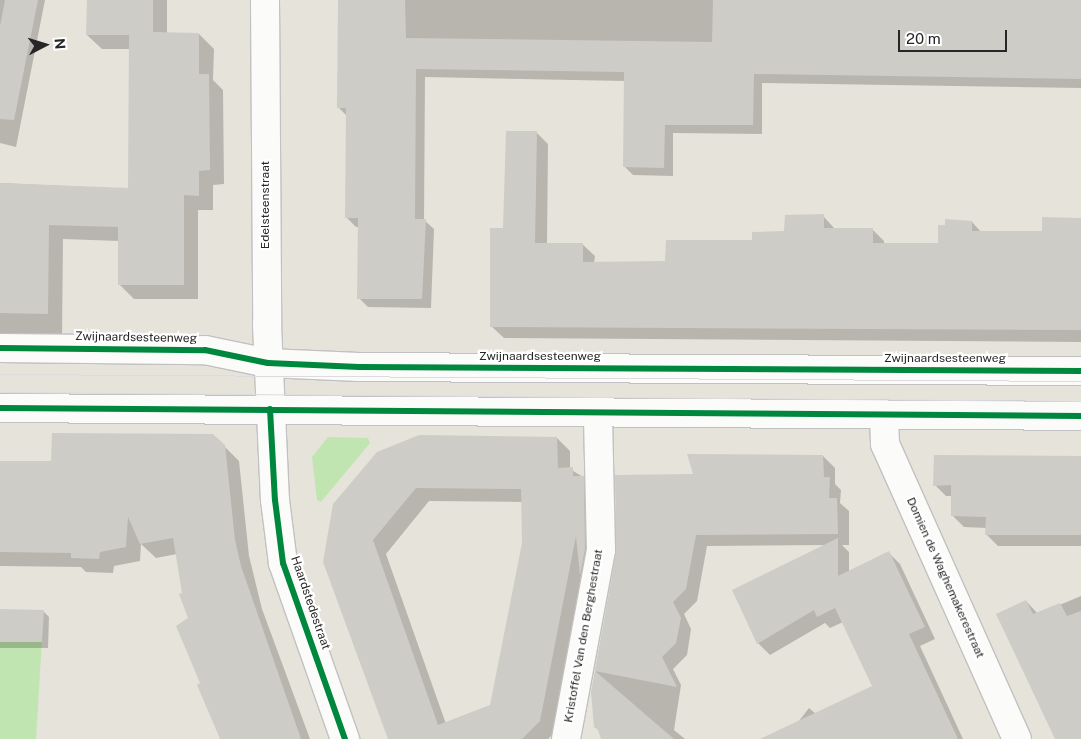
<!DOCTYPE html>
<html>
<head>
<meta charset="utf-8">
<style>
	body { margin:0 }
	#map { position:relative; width:1081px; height:739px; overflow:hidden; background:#e6e3db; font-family:"Public Sans",sans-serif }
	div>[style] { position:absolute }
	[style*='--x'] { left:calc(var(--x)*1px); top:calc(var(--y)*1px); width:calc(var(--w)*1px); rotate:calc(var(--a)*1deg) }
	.green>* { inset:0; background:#c1e5b0 }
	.shadow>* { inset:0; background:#0003 }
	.building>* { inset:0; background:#ceccc6 }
	.roads { filter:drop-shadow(1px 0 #c2c1c1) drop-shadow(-1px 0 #c2c1c1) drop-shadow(0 1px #c2c1c1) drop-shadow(0 -1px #c2c1c1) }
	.street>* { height:28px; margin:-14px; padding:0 14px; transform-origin:14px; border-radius:14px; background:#fbfbfa }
	.secondary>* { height:28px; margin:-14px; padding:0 14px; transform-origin:14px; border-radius:14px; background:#fbfbfa }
	.tram>* { height:1px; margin:-0.5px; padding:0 0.5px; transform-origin:0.5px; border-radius:0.5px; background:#dcdbdd }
	.cycleway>* { height:6px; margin:-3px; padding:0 3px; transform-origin:3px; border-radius:3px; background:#00873e }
	span { translate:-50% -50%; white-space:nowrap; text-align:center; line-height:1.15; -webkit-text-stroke:4.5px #fff; paint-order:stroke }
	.street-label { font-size:12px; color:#262626 }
	.north { position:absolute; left:20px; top:20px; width:50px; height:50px; -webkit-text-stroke:4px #fff; paint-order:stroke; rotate:85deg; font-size:14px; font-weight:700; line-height:20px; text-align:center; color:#262626 }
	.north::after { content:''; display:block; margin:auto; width:18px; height:22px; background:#262626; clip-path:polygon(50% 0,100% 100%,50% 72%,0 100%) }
	.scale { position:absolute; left:898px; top:30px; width:109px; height:22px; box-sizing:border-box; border:2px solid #262626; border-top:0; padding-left:6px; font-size:15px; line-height:18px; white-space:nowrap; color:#262626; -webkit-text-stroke:4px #fff; paint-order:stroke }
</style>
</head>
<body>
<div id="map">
	<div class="green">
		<i style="clip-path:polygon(328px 437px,368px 438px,370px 443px,321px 502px,317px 500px,312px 457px)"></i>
		<i style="clip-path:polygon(0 639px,42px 639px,36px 739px,0 739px)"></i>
	</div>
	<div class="shadow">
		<i style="clip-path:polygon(0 0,45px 0,16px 147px,0 143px)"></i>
		<i style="clip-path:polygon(88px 0,167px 0,167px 34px,199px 34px,214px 49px,213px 80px,223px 90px,224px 184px,213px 185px,213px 210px,198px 210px,198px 299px,134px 299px,120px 285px,119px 241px,63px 239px,62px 338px,0 338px,0 183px,129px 189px,130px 49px,102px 49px,87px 35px)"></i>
		<i style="clip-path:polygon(339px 0,1081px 0,1081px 88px,762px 83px,762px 134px,673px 133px,673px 176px,633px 175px,624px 166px,625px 81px,425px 77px,424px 220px,434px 229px,431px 308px,368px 307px,359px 298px,359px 227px,356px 227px,347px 218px,347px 116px,338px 107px)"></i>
		<i style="clip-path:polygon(536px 132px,548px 144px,547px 244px,582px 244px,595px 256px,594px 263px,666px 262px,786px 232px,823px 216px,835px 229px,872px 229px,884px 241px,884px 244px,939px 244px,972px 222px,982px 233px,1043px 232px,1081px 219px,1081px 342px,504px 338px,491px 326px,505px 229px)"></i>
		<i style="clip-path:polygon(evenodd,557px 438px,570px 451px,570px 469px,583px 477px,596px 490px,584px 577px,553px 734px,548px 739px,389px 739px,334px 505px,557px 438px,429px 501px,522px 502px,523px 543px,491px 706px,446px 724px,386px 554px,429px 501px)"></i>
		<i style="clip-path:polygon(224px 446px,239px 461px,249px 556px,262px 609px,310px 739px,222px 739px,202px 684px,177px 554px,156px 558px,141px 544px,140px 561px,114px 566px,113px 573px,86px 572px,81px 567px,0 566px,0 462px,52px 462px)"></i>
		<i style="clip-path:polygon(823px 456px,835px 468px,835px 484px,841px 490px,840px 503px,849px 511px,849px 545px,842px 545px,849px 552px,849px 572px,889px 553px,900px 564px,935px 639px,920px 646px,963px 739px,785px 739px,809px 708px,816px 714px,874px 687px,843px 622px,830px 628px,825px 623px,770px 655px,758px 643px,826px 545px,707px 546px,697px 601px,684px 614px,691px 629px,687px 655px,673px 669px,681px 685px,674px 730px,685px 739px,602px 739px,592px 692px,618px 553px,694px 475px)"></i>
		<i style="clip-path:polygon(1081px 457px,1081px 546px,998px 546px,986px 534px,986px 528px,964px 527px,953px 516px,952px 496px,946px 496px,935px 485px)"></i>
		<i style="clip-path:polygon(1081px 596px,1081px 739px,1056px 739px,1026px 601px,1038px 614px)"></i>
		<i style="clip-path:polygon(0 611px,43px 611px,49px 617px,48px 648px,0 648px)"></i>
	</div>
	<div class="building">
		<i style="clip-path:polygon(5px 0,38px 0,14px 120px,0 119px,0 26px)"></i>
		<i style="clip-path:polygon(87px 0,153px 0,153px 32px,199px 33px,199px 74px,209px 74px,210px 170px,199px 171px,199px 196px,184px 195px,184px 285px,118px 285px,118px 227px,49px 225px,48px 314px,0 313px,0 183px,128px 188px,129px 35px,86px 35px)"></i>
		<i style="clip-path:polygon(338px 0,405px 0,406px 38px,712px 42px,713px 0,1081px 0,1081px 79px,754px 74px,753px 125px,665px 125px,664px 168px,623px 167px,624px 72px,416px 69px,415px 219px,426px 219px,422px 299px,357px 299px,358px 218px,345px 218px,346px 108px,337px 108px)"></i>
		<i style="clip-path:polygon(506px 131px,537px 131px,535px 243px,583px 243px,583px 262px,665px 261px,666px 240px,752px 240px,752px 232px,784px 231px,785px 215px,824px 214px,824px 228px,873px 228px,873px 243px,938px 243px,938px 225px,945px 225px,945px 219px,972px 221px,972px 231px,1042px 231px,1042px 217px,1081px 218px,1081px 330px,490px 327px,490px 228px,503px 228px)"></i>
		<i style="clip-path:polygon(52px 433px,213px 434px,225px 445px,235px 540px,241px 566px,301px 739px,220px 739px,197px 685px,200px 683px,176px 626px,188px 618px,179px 594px,182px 593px,173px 538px,140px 544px,128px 517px,126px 547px,100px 552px,99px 559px,71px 558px,71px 553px,0 552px,0 461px,51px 461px)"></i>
		<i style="clip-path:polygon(evenodd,419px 435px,557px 437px,558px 468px,573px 467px,573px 476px,584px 476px,585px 549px,580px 575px,576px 536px,540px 721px,522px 739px,388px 739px,323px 562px,333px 504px,377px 452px,419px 435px,416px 488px,521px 489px,522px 543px,490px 705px,438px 725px,373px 540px,416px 488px)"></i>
		<i style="clip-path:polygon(687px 454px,823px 455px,824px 477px,830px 477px,829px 498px,837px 498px,838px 534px,696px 535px,686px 589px,673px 602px,681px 618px,676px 643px,662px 657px,677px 687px,595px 671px,674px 739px,601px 739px,598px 730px,594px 727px,591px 692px,616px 553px,615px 475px,693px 474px)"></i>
		<i style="clip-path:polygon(934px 455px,1081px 456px,1081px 535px,985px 535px,986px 517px,951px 516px,951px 485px,933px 486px)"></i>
		<i style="clip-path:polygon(838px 538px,838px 576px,889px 551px,925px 627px,909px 634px,958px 739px,760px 739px,872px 686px,835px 608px,817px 617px,814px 610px,757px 644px,732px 590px)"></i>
		<i style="clip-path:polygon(1026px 600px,1033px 614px,1060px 603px,1067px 616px,1081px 611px,1081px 739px,1055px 739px,996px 614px)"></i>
		<i style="clip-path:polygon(0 609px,44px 610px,42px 642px,0 642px)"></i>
	</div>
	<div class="roads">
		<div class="street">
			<i style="--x:265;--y:0;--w:325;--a:89.6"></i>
			<i style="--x:267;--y:325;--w:175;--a:87.4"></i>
			<i style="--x:275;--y:500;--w:64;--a:82.8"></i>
			<i style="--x:283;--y:563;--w:187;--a:70.6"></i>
			<i style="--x:884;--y:415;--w:29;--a:88"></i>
			<i style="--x:885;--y:444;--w:323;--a:65.9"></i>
			<i style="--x:566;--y:739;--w:192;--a:-79.5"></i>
			<i style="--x:601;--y:550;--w:137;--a:-91.3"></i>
		</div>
		<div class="secondary">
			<i style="--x:0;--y:348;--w:205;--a:0.6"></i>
			<i style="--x:205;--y:350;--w:64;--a:11.7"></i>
			<i style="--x:268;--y:363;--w:91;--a:2.5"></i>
			<i style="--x:359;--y:367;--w:722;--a:0.32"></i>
			<i style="--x:0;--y:408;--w:1081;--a:0.42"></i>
		</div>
	</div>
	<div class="tram">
		<i style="--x:0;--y:374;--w:1081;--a:0.37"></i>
		<i style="--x:0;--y:392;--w:1081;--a:0.48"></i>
	</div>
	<div class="cycleway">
		<i style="--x:0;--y:348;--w:205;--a:0.6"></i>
		<i style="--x:205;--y:350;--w:64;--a:11.7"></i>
		<i style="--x:268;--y:363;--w:91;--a:2.5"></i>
		<i style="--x:359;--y:367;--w:722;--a:0.32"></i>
		<i style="--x:0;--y:408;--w:1081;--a:0.42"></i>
		<i style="--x:270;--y:409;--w:91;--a:86.9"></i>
		<i style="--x:275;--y:500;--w:64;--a:82.8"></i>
		<i style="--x:283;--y:563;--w:187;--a:70.6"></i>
	</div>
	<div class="street-label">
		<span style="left:266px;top:205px;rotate:-90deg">Edelsteenstraat</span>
		<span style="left:136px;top:338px;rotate:1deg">Zwijnaardsesteenweg</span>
		<span style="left:540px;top:357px">Zwijnaardsesteenweg</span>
		<span style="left:945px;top:359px">Zwijnaardsesteenweg</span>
		<span style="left:945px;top:578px;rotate:66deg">Domien de Waghemakerestraat</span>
		<span style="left:310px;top:603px;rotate:71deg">Haardstedestraat</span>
		<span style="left:584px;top:636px;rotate:-80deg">Kristoffel Van den Berghestraat</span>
	</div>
	<div class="north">N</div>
	<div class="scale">20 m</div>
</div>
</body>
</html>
